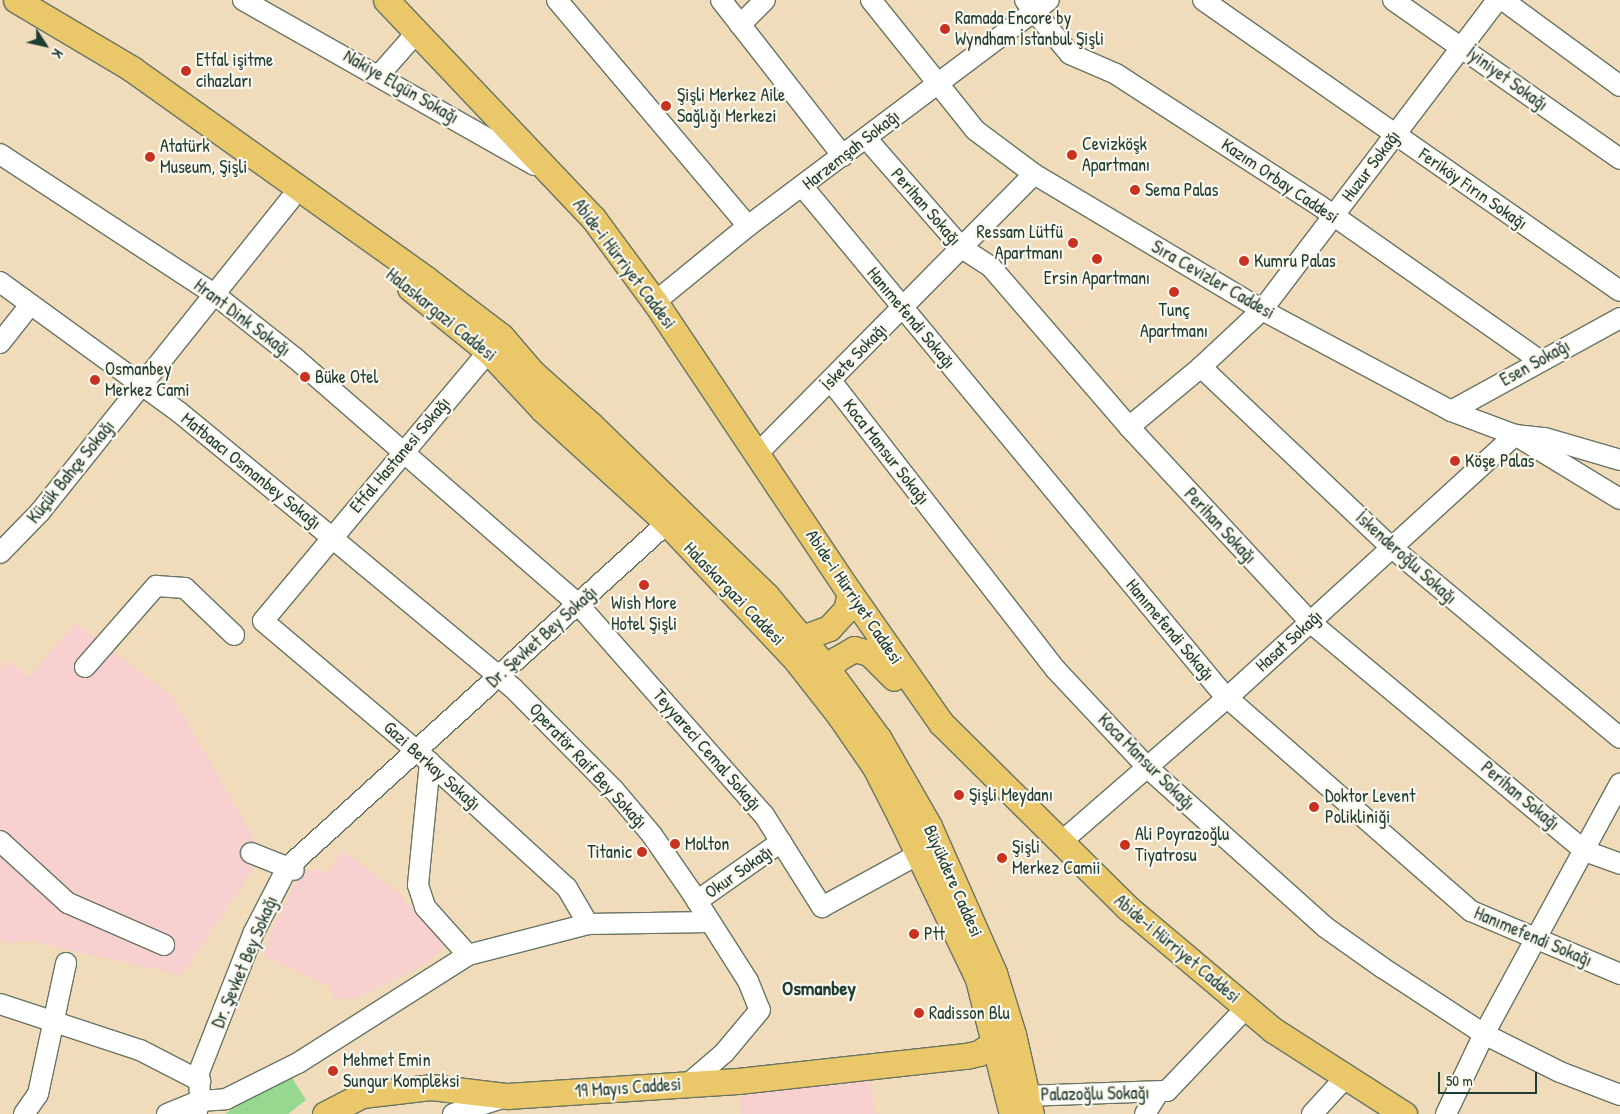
<!DOCTYPE html>
<html>
<head>
<meta charset="utf-8">
<style>
	body { margin:0 }
	#map { position:relative; width:1620px; height:1114px; overflow:hidden; background:#f0dcbb; font-family:"Patrick Hand",sans-serif }
	div>[style] { position:absolute }
	[style*='--x'] { left:calc(var(--x)*1px); top:calc(var(--y)*1px); width:calc(var(--w)*1px); rotate:calc(var(--a)*1deg) }
	.built>* { inset:0; background:#f7d0cf }
	.green>* { inset:0; background:#96d890 }
	.roads { filter:drop-shadow(1px 0 #687563) drop-shadow(-1px 0 #687563) drop-shadow(0 1px #687563) drop-shadow(0 -1px #687563) }
	.minor>* { height:20px; margin:-10px; padding:0 10px; transform-origin:10px; border-radius:10px; background:#fff }
	.major>* { height:25px; margin:-12.5px; padding:0 12.5px; transform-origin:12.5px; border-radius:12.5px; background:#eac769 }
	.dots>* { width:14px; height:14px; translate:-50% -50%; box-sizing:border-box; border:2px solid #fbf7ec; border-radius:50% }
	span { translate:-50% -50%; white-space:nowrap; text-align:center; line-height:1.15; -webkit-text-stroke:4.5px #fbf7ec; paint-order:stroke }
	.poi-label { font-size:18px; color:#1f3d34 }
	.left { translate:0 -50%; text-align:left }
	.right { translate:-100% -50%; text-align:right }
	.street-label { font-size:18px; color:#1f3d34 }
	.quarter-label { font-size:20px; color:#1f3d34; font-weight:700 }
	.north { position:absolute; left:20px; top:20px; width:50px; height:50px; -webkit-text-stroke:4px #fbf7ec; paint-order:stroke; rotate:125deg; font-size:14px; font-weight:700; line-height:20px; text-align:center; color:#1f3d34 }
	.north::after { content:''; display:block; margin:auto; width:18px; height:22px; background:#1f3d34; clip-path:polygon(50% 0,100% 100%,50% 72%,0 100%) }
	.scale { position:absolute; left:1438px; top:1072px; width:99px; height:22px; box-sizing:border-box; border:2px solid #1f3d34; border-top:0; padding-left:6px; font-size:15px; line-height:18px; white-space:nowrap; color:#1f3d34; -webkit-text-stroke:4px #fbf7ec; paint-order:stroke }
</style>
</head>
<body>
<div id="map">
	<div class="built">
		<i style="clip-path:polygon(76px 623px,173px 698px,263px 854px,182px 975px,29px 941px,5px 943px,0 938px,0 669px,8px 660px,29px 677px)"></i>
		<i style="clip-path:polygon(343px 850px,400px 894px,445px 948px,427px 963px,356px 999px,333px 998px,331px 987px,264px 956px,270px 932px,299px 876px,311px 869px,328px 872px)"></i>
		<i style="clip-path:polygon(871px 1082px,875px 1114px,741px 1114px,740px 1088px)"></i>
	</div>
	<div class="green">
		<i style="clip-path:polygon(287px 1070px,306px 1100px,288px 1114px,225px 1114px)"></i>
	</div>
	<div class="roads">
		<div class="minor">
			<i style="--x:243;--y:0;--w:335;--a:29.5"></i>
			<i style="--x:557;--y:0;--w:296;--a:49.8"></i>
			<i style="--x:721;--y:0;--w:198;--a:52"></i>
			<i style="--x:871;--y:0;--w:166;--a:51.3"></i>
			<i style="--x:975;--y:130;--w:74;--a:36.7"></i>
			<i style="--x:1034;--y:174;--w:265;--a:30.8"></i>
			<i style="--x:1262;--y:310;--w:214;--a:28.1"></i>
			<i style="--x:1451;--y:411;--w:68;--a:20.6"></i>
			<i style="--x:1515;--y:435;--w:30;--a:6"></i>
			<i style="--x:1545;--y:438;--w:78;--a:16.3"></i>
			<i style="--x:1025;--y:0;--w:70;--a:50.2"></i>
			<i style="--x:1070;--y:54;--w:50;--a:23.5"></i>
			<i style="--x:1116;--y:74;--w:243;--a:32.9"></i>
			<i style="--x:1320;--y:206;--w:268;--a:35.1"></i>
			<i style="--x:1203;--y:0;--w:508;--a:34.91"></i>
			<i style="--x:1393;--y:0;--w:277;--a:35"></i>
			<i style="--x:1503;--y:0;--w:145;--a:36.3"></i>
			<i style="--x:740;--y:25;--w:35;--a:-45"></i>
			<i style="--x:380;--y:74;--w:56;--a:-48.6"></i>
			<i style="--x:866;--y:138;--w:146;--a:48.9"></i>
			<i style="--x:962;--y:248;--w:35;--a:33"></i>
			<i style="--x:991;--y:267;--w:211;--a:49.2"></i>
			<i style="--x:1129;--y:427;--w:266;--a:47.1"></i>
			<i style="--x:1310;--y:622;--w:358;--a:39.8"></i>
			<i style="--x:1585;--y:851;--w:37;--a:20"></i>
			<i style="--x:0;--y:154;--w:256;--a:33.2"></i>
			<i style="--x:214;--y:294;--w:103;--a:38.3"></i>
			<i style="--x:295;--y:358;--w:374;--a:41"></i>
			<i style="--x:577;--y:603;--w:283;--a:48.6"></i>
			<i style="--x:764;--y:815;--w:109;--a:57.8"></i>
			<i style="--x:822;--y:907;--w:111;--a:-28.7"></i>
			<i style="--x:803;--y:187;--w:658;--a:50.36"></i>
			<i style="--x:1223;--y:694;--w:330;--a:41.2"></i>
			<i style="--x:1471;--y:911;--w:162;--a:22.9"></i>
			<i style="--x:0;--y:282;--w:221;--a:36"></i>
			<i style="--x:179;--y:412;--w:197;--a:39.4"></i>
			<i style="--x:331;--y:537;--w:236;--a:39.7"></i>
			<i style="--x:513;--y:688;--w:144;--a:45.3"></i>
			<i style="--x:614;--y:790;--w:59;--a:49.8"></i>
			<i style="--x:652;--y:835;--w:67;--a:55.4"></i>
			<i style="--x:690;--y:890;--w:108;--a:57.5"></i>
			<i style="--x:748;--y:981;--w:31;--a:68"></i>
			<i style="--x:760;--y:1010;--w:56;--a:129.9"></i>
			<i style="--x:724;--y:1053;--w:48;--a:139.3"></i>
			<i style="--x:655;--y:302;--w:120;--a:-39.3"></i>
			<i style="--x:748;--y:226;--w:376;--a:-36.9"></i>
			<i style="--x:498;--y:340;--w:366;--a:129.9"></i>
			<i style="--x:263;--y:621;--w:202;--a:40.2"></i>
			<i style="--x:417;--y:751;--w:203;--a:42.4"></i>
			<i style="--x:567;--y:888;--w:42;--a:59.7"></i>
			<i style="--x:0;--y:343;--w:48;--a:-51.7"></i>
			<i style="--x:1201;--y:367;--w:262;--a:43.5"></i>
			<i style="--x:1391;--y:547;--w:298;--a:39.8"></i>
			<i style="--x:831;--y:381;--w:366;--a:52.1"></i>
			<i style="--x:1056;--y:670;--w:134;--a:46.8"></i>
			<i style="--x:1148;--y:768;--w:238;--a:41.9"></i>
			<i style="--x:1325;--y:927;--w:71;--a:35.3"></i>
			<i style="--x:1383;--y:968;--w:121;--a:33.2"></i>
			<i style="--x:1484;--y:1034;--w:85;--a:26.6"></i>
			<i style="--x:1560;--y:1072;--w:64;--a:21"></i>
			<i style="--x:1451;--y:411;--w:193;--a:-28.8"></i>
			<i style="--x:1129;--y:427;--w:94;--a:-39.8"></i>
			<i style="--x:1201;--y:367;--w:83;--a:-43.1"></i>
			<i style="--x:1262;--y:310;--w:389;--a:-52.8"></i>
			<i style="--x:758;--y:453;--w:392;--a:-45.3"></i>
			<i style="--x:0;--y:553;--w:57;--a:-45.7"></i>
			<i style="--x:40;--y:512;--w:400;--a:-51.3"></i>
			<i style="--x:85;--y:667;--w:108;--a:-48.8"></i>
			<i style="--x:156;--y:586;--w:29;--a:4"></i>
			<i style="--x:185;--y:588;--w:68;--a:43.8"></i>
			<i style="--x:430;--y:762;--w:124;--a:95.6"></i>
			<i style="--x:418;--y:885;--w:23;--a:72"></i>
			<i style="--x:425;--y:907;--w:64;--a:48.1"></i>
			<i style="--x:0;--y:841;--w:92;--a:42.4"></i>
			<i style="--x:68;--y:903;--w:105;--a:23.6"></i>
			<i style="--x:1060;--y:843;--w:221;--a:-41"></i>
			<i style="--x:1227;--y:698;--w:390;--a:-42.4"></i>
			<i style="--x:1515;--y:435;--w:123;--a:31.4"></i>
			<i style="--x:251;--y:853;--w:46;--a:21.6"></i>
			<i style="--x:697;--y:901;--w:103;--a:-35.1"></i>
			<i style="--x:0;--y:1004;--w:147;--a:18.2"></i>
			<i style="--x:140;--y:1050;--w:68;--a:27.3"></i>
			<i style="--x:1028;--y:1096;--w:139;--a:-2.1"></i>
			<i style="--x:1167;--y:1091;--w:115;--a:-46.4"></i>
			<i style="--x:24;--y:1114;--w:24;--a:-55"></i>
			<i style="--x:38;--y:1094;--w:134;--a:-77.9"></i>
			<i style="--x:167;--y:1114;--w:35;--a:-22"></i>
			<i style="--x:200;--y:1101;--w:26;--a:-4"></i>
			<i style="--x:226;--y:1099;--w:80;--a:-26.6"></i>
			<i style="--x:298;--y:1063;--w:201;--a:-32.4"></i>
			<i style="--x:468;--y:955;--w:124;--a:-14.5"></i>
			<i style="--x:588;--y:924;--w:121;--a:-0.9"></i>
			<i style="--x:196;--y:1114;--w:14;--a:-73"></i>
			<i style="--x:200;--y:1101;--w:29;--a:-92"></i>
			<i style="--x:199;--y:1072;--w:150;--a:-68.6"></i>
			<i style="--x:254;--y:932;--w:72;--a:-62.7"></i>
			<i style="--x:287;--y:868;--w:513;--a:-42.24"></i>
			<i style="--x:453;--y:1114;--w:55;--a:-18.1"></i>
			<i style="--x:1145;--y:1114;--w:25;--a:-58"></i>
			<i style="--x:1312;--y:1114;--w:49;--a:-47.5"></i>
			<i style="--x:1446;--y:1114;--w:89;--a:-64.6"></i>
			<i style="--x:1484;--y:1034;--w:285;--a:-61.5"></i>
		</div>
		<div class="major">
			<i style="--x:16;--y:0;--w:135;--a:30.7"></i>
			<i style="--x:132;--y:69;--w:361;--a:35.5"></i>
			<i style="--x:426;--y:279;--w:94;--a:37.2"></i>
			<i style="--x:501;--y:336;--w:48;--a:49.3"></i>
			<i style="--x:532;--y:372;--w:79;--a:41.9"></i>
			<i style="--x:591;--y:425;--w:244;--a:44.2"></i>
			<i style="--x:766;--y:595;--w:97;--a:50.4"></i>
			<i style="--x:828;--y:670;--w:86;--a:53.5"></i>
			<i style="--x:879;--y:739;--w:100;--a:60.1"></i>
			<i style="--x:929;--y:826;--w:161;--a:66.1"></i>
			<i style="--x:994;--y:973;--w:64;--a:72.7"></i>
			<i style="--x:1013;--y:1034;--w:82;--a:77.3"></i>
			<i style="--x:386;--y:0;--w:301;--a:46.5"></i>
			<i style="--x:593;--y:218;--w:104;--a:53.6"></i>
			<i style="--x:655;--y:302;--w:350;--a:56.2"></i>
			<i style="--x:850;--y:593;--w:159;--a:55"></i>
			<i style="--x:941;--y:723;--w:263;--a:44.7"></i>
			<i style="--x:1128;--y:908;--w:189;--a:40.1"></i>
			<i style="--x:1273;--y:1030;--w:156;--a:32.7"></i>
			<i style="--x:410;--y:288;--w:102;--a:39"></i>
			<i style="--x:489;--y:352;--w:79;--a:47"></i>
			<i style="--x:543;--y:410;--w:168;--a:42.3"></i>
			<i style="--x:667;--y:523;--w:188;--a:46.7"></i>
			<i style="--x:796;--y:660;--w:70;--a:52"></i>
			<i style="--x:839;--y:715;--w:63;--a:55.3"></i>
			<i style="--x:875;--y:767;--w:57;--a:63"></i>
			<i style="--x:901;--y:818;--w:178;--a:64.4"></i>
			<i style="--x:978;--y:979;--w:139;--a:75.9"></i>
			<i style="--x:788;--y:635;--w:14;--a:12"></i>
			<i style="--x:802;--y:638;--w:29;--a:-20"></i>
			<i style="--x:829;--y:628;--w:25;--a:-47"></i>
			<i style="--x:846;--y:610;--w:17;--a:-77"></i>
			<i style="--x:823;--y:684;--w:15;--a:-70"></i>
			<i style="--x:828;--y:670;--w:14;--a:-51"></i>
			<i style="--x:837;--y:659;--w:20;--a:-30"></i>
			<i style="--x:854;--y:649;--w:16;--a:15"></i>
			<i style="--x:869;--y:653;--w:35;--a:45"></i>
			<i style="--x:325;--y:1114;--w:42;--a:-27.2"></i>
			<i style="--x:362;--y:1095;--w:69;--a:-6.6"></i>
			<i style="--x:431;--y:1087;--w:77;--a:6.8"></i>
			<i style="--x:507;--y:1096;--w:231;--a:-3.7"></i>
			<i style="--x:738;--y:1081;--w:229;--a:-6.3"></i>
			<i style="--x:966;--y:1056;--w:13;--a:-13"></i>
			<i style="--x:979;--y:1053;--w:21;--a:-35"></i>
		</div>
	</div>
	<div class="dots">
		<i style="left:945px;top:29px;background:#c8321e"></i>
		<i style="left:186px;top:71px;background:#c8321e"></i>
		<i style="left:666px;top:106px;background:#c8321e"></i>
		<i style="left:1072px;top:155px;background:#c8321e"></i>
		<i style="left:150px;top:157px;background:#c8321e"></i>
		<i style="left:1135px;top:190px;background:#c8321e"></i>
		<i style="left:1073px;top:243px;background:#c8321e"></i>
		<i style="left:1097px;top:259px;background:#c8321e"></i>
		<i style="left:1244px;top:261px;background:#c8321e"></i>
		<i style="left:1174px;top:292px;background:#c8321e"></i>
		<i style="left:305px;top:377px;background:#c8321e"></i>
		<i style="left:95px;top:380px;background:#c8321e"></i>
		<i style="left:1455px;top:461px;background:#c8321e"></i>
		<i style="left:644px;top:585px;background:#c8321e"></i>
		<i style="left:959px;top:795px;background:#c8321e"></i>
		<i style="left:1314px;top:807px;background:#c8321e"></i>
		<i style="left:675px;top:844px;background:#c8321e"></i>
		<i style="left:1125px;top:845px;background:#c8321e"></i>
		<i style="left:642px;top:852px;background:#c8321e"></i>
		<i style="left:1002px;top:858px;background:#c8321e"></i>
		<i style="left:914px;top:934px;background:#c8321e"></i>
		<i style="left:919px;top:1013px;background:#c8321e"></i>
		<i style="left:333px;top:1071px;background:#c8321e"></i>
	</div>
	<div class="poi-label">
		<span class="left" style="left:955px;top:29px">Ramada Encore by<br>Wyndham İstanbul Şişli</span>
		<span class="left" style="left:196px;top:71px">Etfal işitme<br>cihazları</span>
		<span class="left" style="left:677px;top:106px">Şişli Merkez Aile<br>Sağlığı Merkezi</span>
		<span class="left" style="left:1082px;top:155px">Cevizköşk<br>Apartmanı</span>
		<span class="left" style="left:160px;top:157px">Atatürk<br>Museum, Şişli</span>
		<span class="left" style="left:1145px;top:190px">Sema Palas</span>
		<span class="right" style="left:1063px;top:243px">Ressam Lütfü<br>Apartmanı</span>
		<span class="left" style="left:1254px;top:261px">Kumru Palas</span>
		<span style="left:1097px;top:278px">Ersin Apartmanı</span>
		<span style="left:1174px;top:321px">Tunç<br>Apartmanı</span>
		<span class="left" style="left:105px;top:380px">Osmanbey<br>Merkez Cami</span>
		<span class="left" style="left:315px;top:377px">Büke Otel</span>
		<span class="left" style="left:1465px;top:461px">Köşe Palas</span>
		<span style="left:644px;top:614px">Wish More<br>Hotel Şişli</span>
		<span class="left" style="left:969px;top:795px">Şişli Meydanı</span>
		<span class="left" style="left:1325px;top:807px">Doktor Levent<br>Polikliniği</span>
		<span class="left" style="left:1135px;top:845px">Ali Poyrazoğlu<br>Tiyatrosu</span>
		<span class="left" style="left:685px;top:844px">Molton</span>
		<span class="left" style="left:1012px;top:858px">Şişli<br>Merkez Camii</span>
		<span class="right" style="left:632px;top:852px">Titanic</span>
		<span class="left" style="left:924px;top:934px">Ptt</span>
		<span class="left" style="left:929px;top:1013px">Radisson Blu</span>
		<span class="left" style="left:343px;top:1071px">Mehmet Emin<br>Sungur Kompleksi</span>
	</div>
	<div class="street-label">
		<span style="left:1507px;top:79px;rotate:36deg">İyiniyet Sokağı</span>
		<span style="left:401px;top:87px;rotate:30deg">Nakiye Elgün Sokağı</span>
		<span style="left:851px;top:150px;rotate:-38deg">Harzemşah Sokağı</span>
		<span style="left:1371px;top:166px;rotate:-53deg">Huzur Sokağı</span>
		<span style="left:1280px;top:181px;rotate:34deg">Kazım Orbay Caddesi</span>
		<span style="left:1473px;top:189px;rotate:35deg">Feriköy Fırın Sokağı</span>
		<span style="left:926px;top:207px;rotate:49deg">Perihan Sokağı</span>
		<span style="left:624px;top:264px;rotate:53deg">Abide-i Hürriyet Caddesi</span>
		<span style="left:1213px;top:280px;rotate:30deg">Sıra Cevizler Caddesi</span>
		<span style="left:441px;top:315px;rotate:39deg">Halaskargazi Caddesi</span>
		<span style="left:242px;top:318px;rotate:37deg">Hrant Dink Sokağı</span>
		<span style="left:911px;top:318px;rotate:50deg">Hanımefendi Sokağı</span>
		<span style="left:854px;top:357px;rotate:-46deg">İskete Sokağı</span>
		<span style="left:1535px;top:363px;rotate:-29deg">Esen Sokağı</span>
		<span style="left:886px;top:452px;rotate:52deg">Koca Mansur Sokağı</span>
		<span style="left:400px;top:455px;rotate:-50deg">Etfal Hastanesi Sokağı</span>
		<span style="left:251px;top:471px;rotate:39deg">Matbaacı Osmanbey Sokağı</span>
		<span style="left:71px;top:472px;rotate:-51deg">Küçük Bahçe Sokağı</span>
		<span style="left:1220px;top:526px;rotate:47deg">Perihan Sokağı</span>
		<span style="left:1406px;top:558px;rotate:42deg">İskenderoğlu Sokağı</span>
		<span style="left:734px;top:594px;rotate:46deg">Halaskargazi Caddesi</span>
		<span style="left:854px;top:597px;rotate:56deg">Abide-i Hürriyet Caddesi</span>
		<span style="left:1170px;top:630px;rotate:50deg">Hanımefendi Sokağı</span>
		<span style="left:542px;top:637px;rotate:-42deg">Dr. Şevket Bey Sokağı</span>
		<span style="left:1289px;top:641px;rotate:-42deg">Hasat Sokağı</span>
		<span style="left:707px;top:750px;rotate:49deg">Teyyareci Cemal Sokağı</span>
		<span style="left:1146px;top:762px;rotate:45deg">Koca Mansur Sokağı</span>
		<span style="left:432px;top:766px;rotate:42deg">Gazi Berkay Sokağı</span>
		<span style="left:588px;top:766px;rotate:47deg">Operatör Raif Bey Sokağı</span>
		<span style="left:1520px;top:796px;rotate:40deg">Perihan Sokağı</span>
		<span style="left:739px;top:872px;rotate:-35deg">Okur Sokağı</span>
		<span style="left:953px;top:881px;rotate:66deg">Büyükdere Caddesi</span>
		<span style="left:1533px;top:937px;rotate:23deg">Hanımefendi Sokağı</span>
		<span style="left:1177px;top:949px;rotate:40deg">Abide-i Hürriyet Caddesi</span>
		<span style="left:245px;top:962px;rotate:-67deg">Dr. Şevket Bey Sokağı</span>
		<span style="left:628px;top:1088px;rotate:-4deg">19 Mayıs Caddesi</span>
		<span style="left:1095px;top:1094px;rotate:-1deg">Palazoğlu Sokağı</span>
	</div>
	<div class="quarter-label">
		<span style="left:819px;top:987px">Osmanbey</span>
	</div>
	<div class="north">K</div>
	<div class="scale">50 m</div>
</div>
</body>
</html>
